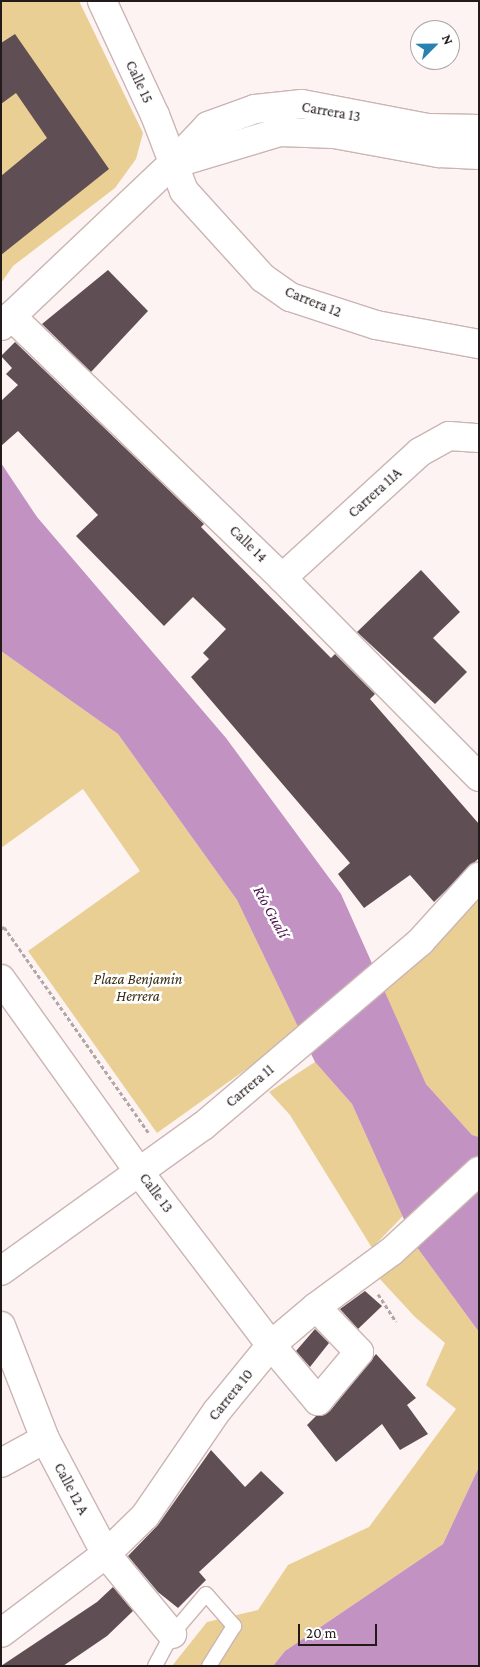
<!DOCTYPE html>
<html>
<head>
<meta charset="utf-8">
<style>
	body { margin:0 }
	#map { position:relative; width:480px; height:1667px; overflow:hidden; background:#fcf3f2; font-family:"Crimson Pro",serif }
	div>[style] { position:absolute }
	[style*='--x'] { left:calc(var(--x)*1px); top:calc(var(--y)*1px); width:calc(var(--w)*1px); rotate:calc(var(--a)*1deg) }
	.green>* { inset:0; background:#e9cf94 }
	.water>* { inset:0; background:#c192c2 }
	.building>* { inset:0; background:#5f4e54 }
	.path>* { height:3px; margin-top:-1.5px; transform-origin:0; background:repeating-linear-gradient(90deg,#b0a7a6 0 4px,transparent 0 6.5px) }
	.roads { filter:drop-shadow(1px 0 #cbb5b3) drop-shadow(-1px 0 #cbb5b3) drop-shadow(0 1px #cbb5b3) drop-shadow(0 -1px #cbb5b3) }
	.service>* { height:14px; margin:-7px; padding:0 7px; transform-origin:7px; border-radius:7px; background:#fff }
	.minor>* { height:28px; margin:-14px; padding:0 14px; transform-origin:14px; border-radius:14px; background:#fff }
	.tertiary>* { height:28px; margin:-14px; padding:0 14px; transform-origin:14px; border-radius:14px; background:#fff }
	span { translate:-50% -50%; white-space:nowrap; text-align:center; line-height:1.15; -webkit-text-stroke:5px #fff; paint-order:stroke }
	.street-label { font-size:15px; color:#231b1a }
	.park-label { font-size:15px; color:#392d11; font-style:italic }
	.water-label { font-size:16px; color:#4e1551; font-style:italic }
	.frame { position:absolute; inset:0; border:2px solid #231b1a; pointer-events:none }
	.north { position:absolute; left:410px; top:20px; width:50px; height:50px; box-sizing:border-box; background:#fff; border:1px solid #a7a4a3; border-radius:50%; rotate:67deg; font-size:14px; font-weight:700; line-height:20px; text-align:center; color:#231b1a }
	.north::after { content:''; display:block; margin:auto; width:18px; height:22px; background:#2882b0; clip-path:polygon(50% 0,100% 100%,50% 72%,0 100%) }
	.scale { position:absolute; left:298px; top:1624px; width:79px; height:22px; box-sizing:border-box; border:2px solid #231b1a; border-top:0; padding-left:6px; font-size:15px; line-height:18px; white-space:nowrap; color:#231b1a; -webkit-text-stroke:4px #fff; paint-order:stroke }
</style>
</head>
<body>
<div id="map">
	<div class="green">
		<i style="clip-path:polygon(1px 1px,79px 1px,143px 133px,136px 159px,115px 188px,13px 266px,1px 283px)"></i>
		<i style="clip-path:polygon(1px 651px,118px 734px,237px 900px,298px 1026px,269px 1053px,157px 1133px,28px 951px,140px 871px,83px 789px,1px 848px)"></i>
		<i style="clip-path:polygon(479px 883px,479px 1137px,472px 1135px,426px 1084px,379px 983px)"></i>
		<i style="clip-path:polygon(315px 1062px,352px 1104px,403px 1216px,372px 1248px,290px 1115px,269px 1092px)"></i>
		<i style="clip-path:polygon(416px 1246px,479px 1332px,479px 1467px,443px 1544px,285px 1651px,273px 1666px,172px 1666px,207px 1622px,258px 1610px,288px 1565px,369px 1527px,456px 1409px,426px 1385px,445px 1343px,415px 1317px,378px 1277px)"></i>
	</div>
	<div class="water">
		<i style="clip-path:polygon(1px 463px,37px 517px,226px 738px,341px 894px,426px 1084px,472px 1135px,479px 1137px,479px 1332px,416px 1246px,352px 1104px,315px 1062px,237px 900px,118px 734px,1px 651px)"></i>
		<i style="clip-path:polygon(479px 1467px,479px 1666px,273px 1666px,285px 1651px,443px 1544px)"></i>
	</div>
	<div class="building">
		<i style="clip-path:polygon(15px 34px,109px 169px,1px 255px,1px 176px,47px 138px,16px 93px,1px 104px,1px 43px)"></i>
		<i style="clip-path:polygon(108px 270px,148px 311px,91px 372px,42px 324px)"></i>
		<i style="clip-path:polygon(15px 342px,204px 524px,201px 527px,331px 658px,335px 654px,375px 694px,370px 699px,479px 824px,479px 858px,434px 902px,410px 875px,364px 908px,338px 874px,350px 863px,191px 677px,209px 659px,203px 653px,226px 629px,193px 597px,164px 626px,76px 536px,98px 515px,18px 431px,1px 446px,1px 401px,18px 385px,6px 374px,12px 368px,1px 356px)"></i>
		<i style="clip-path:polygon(421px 570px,460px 612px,433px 638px,467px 672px,435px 704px,357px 632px)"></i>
		<i style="clip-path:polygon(365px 1291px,382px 1306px,358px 1329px,340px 1309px)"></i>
		<i style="clip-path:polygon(315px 1329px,329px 1343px,310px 1367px,296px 1351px)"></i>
		<i style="clip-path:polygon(376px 1354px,416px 1398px,407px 1405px,428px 1434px,400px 1450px,382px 1424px,336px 1462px,307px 1425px,316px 1416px,330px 1411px)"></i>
		<i style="clip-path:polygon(211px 1450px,245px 1487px,261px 1471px,284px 1493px,199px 1572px,206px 1580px,178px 1608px,158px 1592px,128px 1556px,158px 1525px)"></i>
		<i style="clip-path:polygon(113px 1587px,133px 1611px,107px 1636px,63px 1666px,1px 1666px,97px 1602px)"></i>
	</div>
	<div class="path">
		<i style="--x:1;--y:929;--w:4;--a:-34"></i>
		<i style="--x:4;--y:927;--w:251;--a:54.9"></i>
		<i style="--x:378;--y:1294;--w:33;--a:57"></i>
	</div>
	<div class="roads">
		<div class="service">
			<i style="--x:155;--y:1666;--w:36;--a:-62"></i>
			<i style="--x:172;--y:1634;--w:52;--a:-49.6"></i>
			<i style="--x:206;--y:1594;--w:43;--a:48.8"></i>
			<i style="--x:234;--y:1626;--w:47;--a:122"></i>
		</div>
		<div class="minor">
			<i style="--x:102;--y:1;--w:126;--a:65.1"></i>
			<i style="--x:155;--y:115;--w:81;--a:69.1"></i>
			<i style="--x:184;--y:191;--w:118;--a:47.8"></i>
			<i style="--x:263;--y:278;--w:33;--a:35"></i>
			<i style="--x:290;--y:297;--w:90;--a:18"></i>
			<i style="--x:376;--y:325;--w:105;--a:10.5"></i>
			<i style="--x:11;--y:316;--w:377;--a:44"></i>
			<i style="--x:282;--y:578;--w:280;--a:45.3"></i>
			<i style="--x:282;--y:578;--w:187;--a:-42.4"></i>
			<i style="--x:420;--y:452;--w:33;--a:-29"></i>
			<i style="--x:449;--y:436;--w:30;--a:4"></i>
			<i style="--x:1;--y:979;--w:237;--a:54.4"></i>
			<i style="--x:139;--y:1172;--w:218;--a:52.7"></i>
			<i style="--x:271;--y:1345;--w:73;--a:50"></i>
			<i style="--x:318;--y:1401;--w:64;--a:-50.1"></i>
			<i style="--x:359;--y:1352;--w:62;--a:-133.7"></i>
			<i style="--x:1;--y:1271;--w:249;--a:-35.7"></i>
			<i style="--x:203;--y:1126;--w:285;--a:-40.3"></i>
			<i style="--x:420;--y:942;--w:88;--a:-47.8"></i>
			<i style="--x:1;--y:1326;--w:121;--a:68.7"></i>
			<i style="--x:45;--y:1439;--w:130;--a:62.1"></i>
			<i style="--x:106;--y:1554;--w:104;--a:50.5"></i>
			<i style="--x:1;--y:1463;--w:50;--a:-28.6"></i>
			<i style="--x:1;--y:1633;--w:131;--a:-37"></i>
			<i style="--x:106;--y:1554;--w:54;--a:-44.3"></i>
			<i style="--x:145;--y:1516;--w:127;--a:-55.6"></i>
			<i style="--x:217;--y:1411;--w:85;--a:-50.7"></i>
			<i style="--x:271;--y:1345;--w:59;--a:-40.2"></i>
			<i style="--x:316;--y:1307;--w:94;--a:-36.4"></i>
			<i style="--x:392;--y:1251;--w:118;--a:-42.6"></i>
		</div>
		<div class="tertiary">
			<i style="--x:173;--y:164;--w:112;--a:-16.7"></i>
			<i style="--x:280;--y:132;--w:54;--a:2.1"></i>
			<i style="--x:334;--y:134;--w:107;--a:10.3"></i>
			<i style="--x:439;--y:153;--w:40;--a:2.9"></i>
			<i style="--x:1;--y:326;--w:236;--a:-43.5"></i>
			<i style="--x:172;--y:164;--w:52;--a:-46.5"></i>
			<i style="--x:208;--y:126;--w:50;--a:-19.9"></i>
			<i style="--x:255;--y:109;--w:47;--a:-6.1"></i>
			<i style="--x:302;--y:104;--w:128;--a:10.8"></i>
			<i style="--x:428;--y:128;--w:51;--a:1.1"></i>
		</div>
	</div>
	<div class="street-label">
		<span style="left:139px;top:82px;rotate:65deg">Calle 15</span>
		<span style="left:331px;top:112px;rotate:10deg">Carrera 13</span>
		<span style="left:313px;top:302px;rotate:22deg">Carrera 12</span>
		<span style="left:375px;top:493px;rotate:-42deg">Carrera 11A</span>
		<span style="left:248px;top:544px;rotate:44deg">Calle 14</span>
		<span style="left:250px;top:1086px;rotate:-40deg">Carrera 11</span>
		<span style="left:156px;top:1193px;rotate:53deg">Calle 13</span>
		<span style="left:231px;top:1395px;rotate:-51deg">Carrera 10</span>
		<span style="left:71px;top:1489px;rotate:62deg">Calle 12 A</span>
	</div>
	<div class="park-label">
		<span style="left:138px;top:988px">Plaza Benjamin<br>Herrera</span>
	</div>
	<div class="water-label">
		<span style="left:271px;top:912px;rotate:61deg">Río Gualí</span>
	</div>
	<div class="frame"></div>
	<div class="north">N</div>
	<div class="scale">20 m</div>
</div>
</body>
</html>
